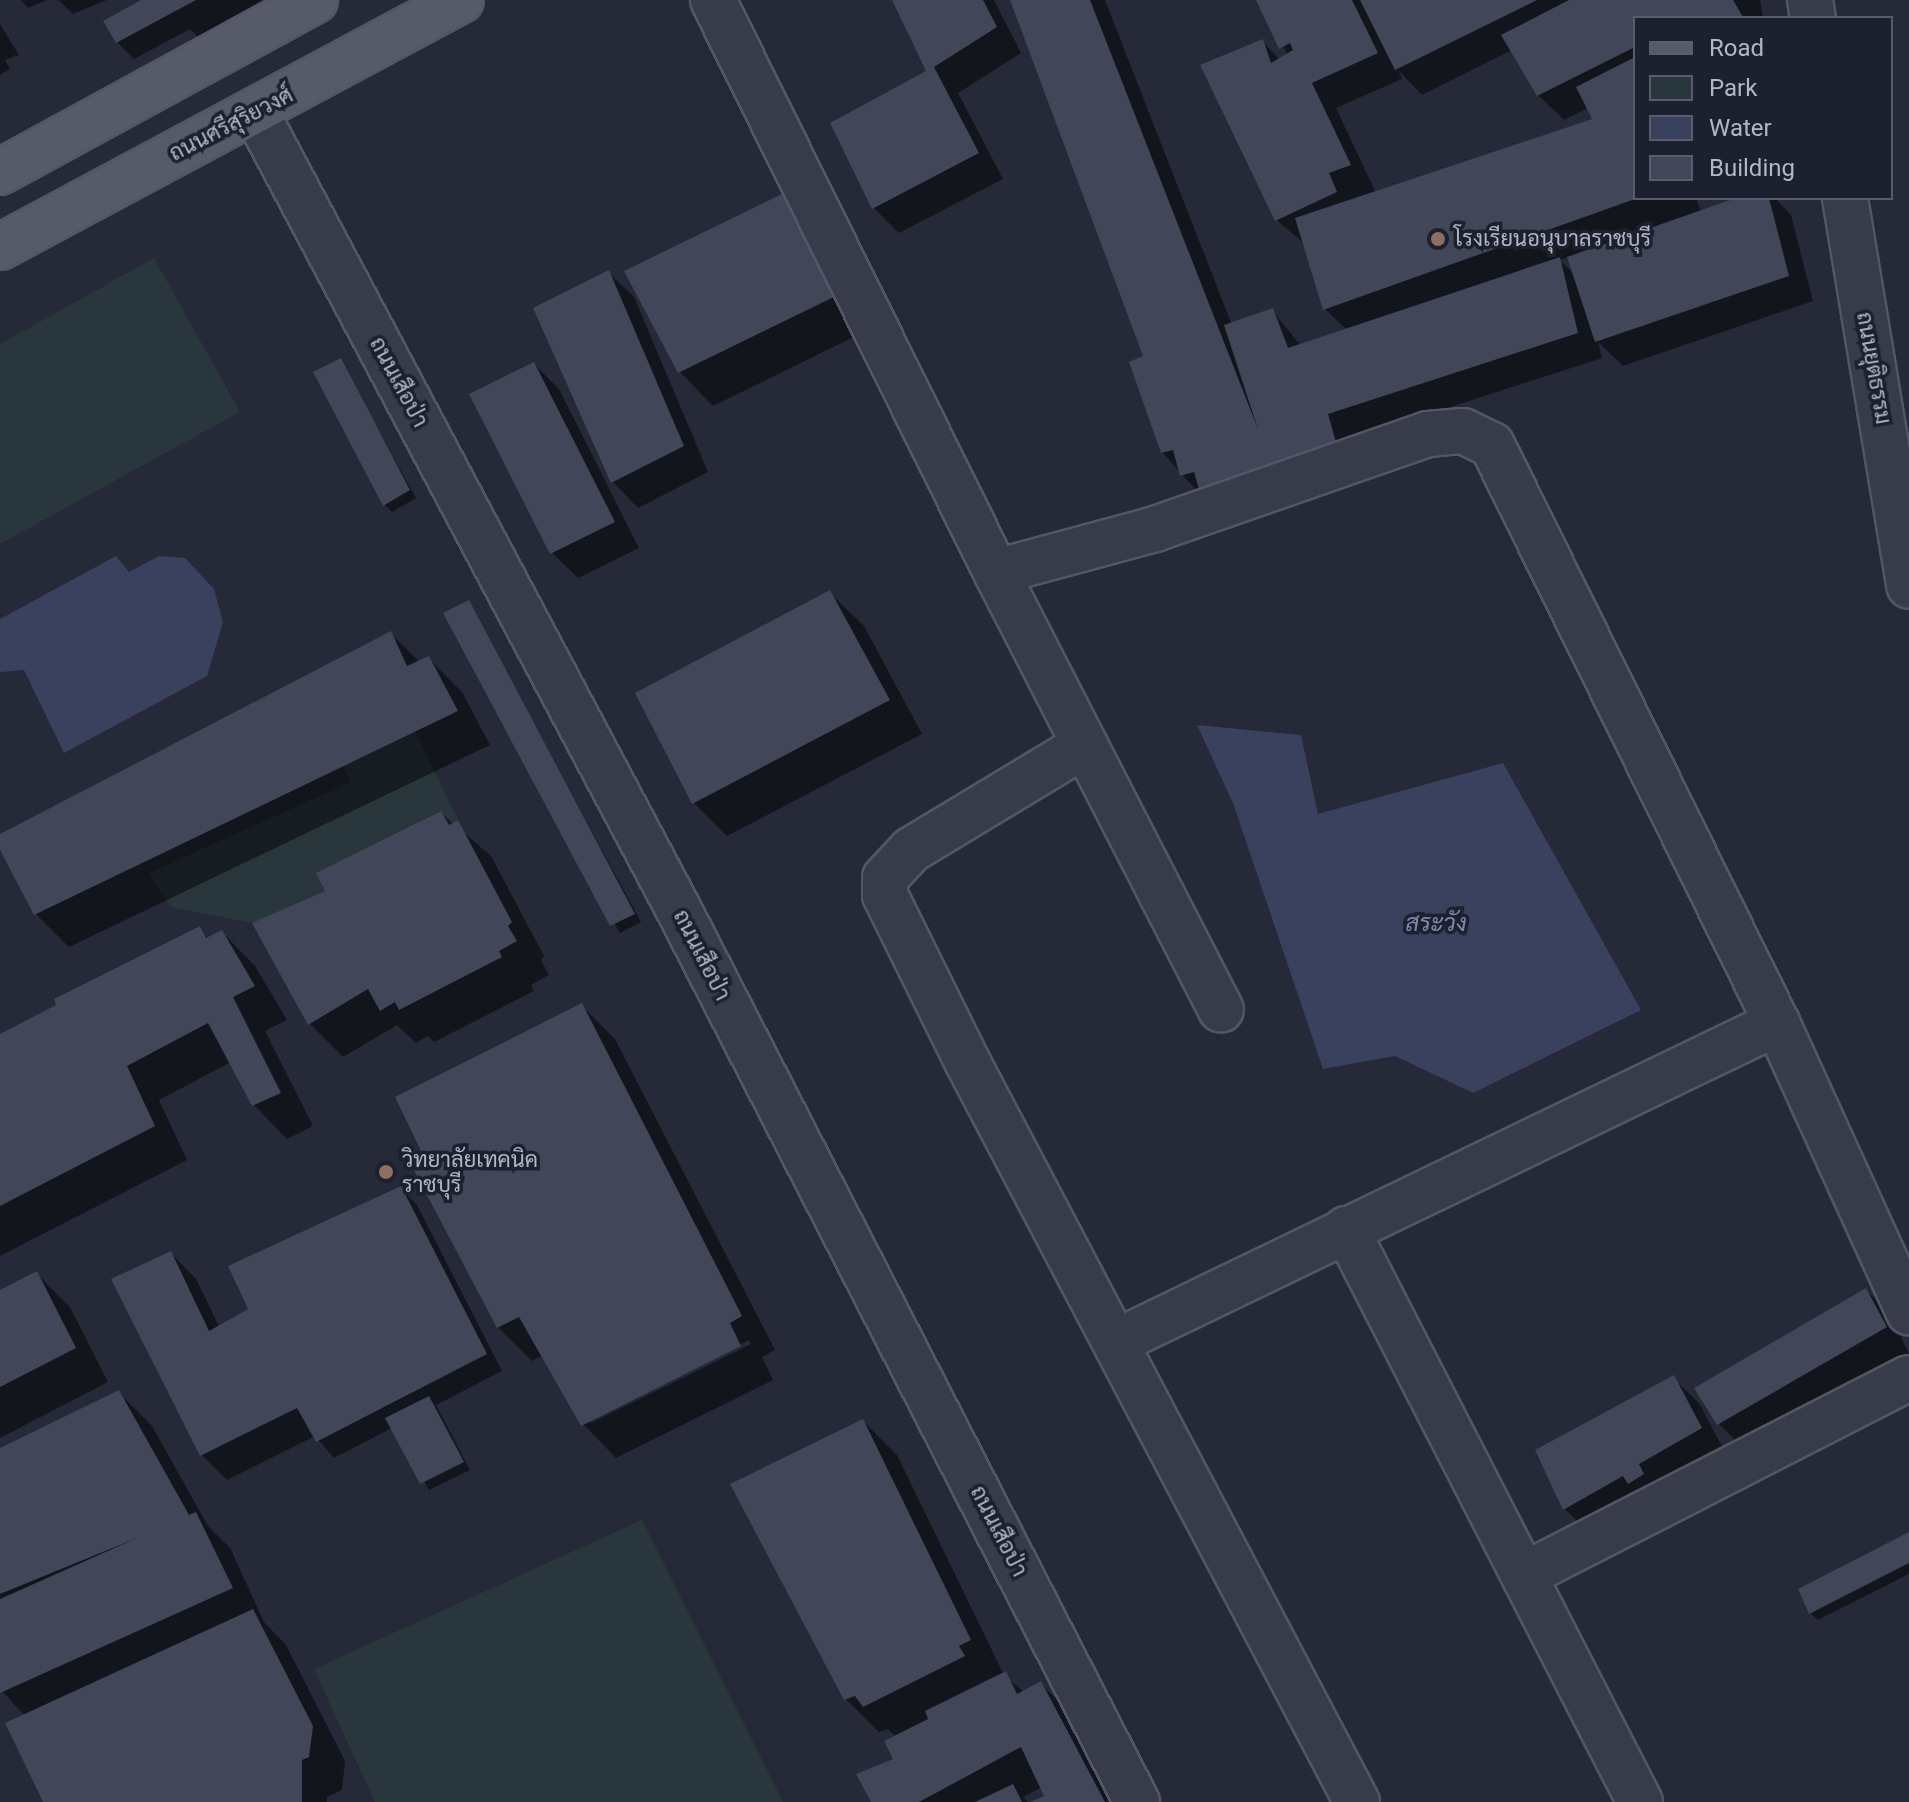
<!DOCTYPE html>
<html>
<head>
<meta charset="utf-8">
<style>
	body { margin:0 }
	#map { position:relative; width:1909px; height:1802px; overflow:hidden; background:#252938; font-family:Roboto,Sarabun,sans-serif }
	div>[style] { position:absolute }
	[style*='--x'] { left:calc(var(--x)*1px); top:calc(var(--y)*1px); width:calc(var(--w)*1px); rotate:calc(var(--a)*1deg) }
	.green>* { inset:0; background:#29373c }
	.water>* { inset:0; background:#3a415e }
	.shadow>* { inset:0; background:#0007 }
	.building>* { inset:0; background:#414658 }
	.roads { filter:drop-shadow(2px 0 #535664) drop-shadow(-2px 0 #535664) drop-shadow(0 2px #535664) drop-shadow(0 -2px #535664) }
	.minor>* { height:44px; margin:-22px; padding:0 22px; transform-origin:22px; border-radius:22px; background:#383b49 }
	.major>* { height:44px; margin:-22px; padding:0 22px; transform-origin:22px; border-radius:22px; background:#565a69 }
	.dots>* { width:22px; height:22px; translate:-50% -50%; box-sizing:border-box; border:4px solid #1d202e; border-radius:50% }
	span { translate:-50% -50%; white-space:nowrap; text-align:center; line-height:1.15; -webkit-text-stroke:7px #1d202e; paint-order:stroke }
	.street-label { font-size:22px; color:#b3b6c5 }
	.poi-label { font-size:22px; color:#b3b6c5 }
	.left { translate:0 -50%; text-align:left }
	.water-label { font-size:24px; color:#7e87aa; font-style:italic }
	.legend { position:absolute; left:1633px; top:16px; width:260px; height:184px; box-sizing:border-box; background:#1d202e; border:2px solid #595c6a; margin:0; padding:10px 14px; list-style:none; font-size:24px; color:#b3b6c5 }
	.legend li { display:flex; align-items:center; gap:16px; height:40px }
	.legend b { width:40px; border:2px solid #595c6a }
</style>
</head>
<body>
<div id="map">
	<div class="green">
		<i style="clip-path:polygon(154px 258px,240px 412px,0 544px,0 344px)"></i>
		<i style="clip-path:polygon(415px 731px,458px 820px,449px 825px,440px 811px,317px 873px,325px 891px,252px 923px,171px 907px,149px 873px,351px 782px,343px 766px)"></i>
		<i style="clip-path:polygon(642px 1520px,783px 1802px,375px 1802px,314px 1669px)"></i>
	</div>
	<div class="water">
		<i style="clip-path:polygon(116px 556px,129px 572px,159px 556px,185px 558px,214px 589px,223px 622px,207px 676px,64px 753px,24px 670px,0 672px,0 619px)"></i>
		<i style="clip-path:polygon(1197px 725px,1301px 735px,1318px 814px,1503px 763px,1641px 1010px,1473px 1093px,1395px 1056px,1323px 1069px,1233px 803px)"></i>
	</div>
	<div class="shadow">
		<i style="clip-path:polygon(21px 0,47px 0,28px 8px)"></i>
		<i style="clip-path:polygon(58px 0,107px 0,73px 14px)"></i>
		<i style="clip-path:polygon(145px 0,266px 0,199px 38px,190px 29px,134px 59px,117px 42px)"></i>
		<i style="clip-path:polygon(894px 0,994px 0,1021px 53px,958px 93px,1003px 179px,899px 233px,874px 208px,928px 72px)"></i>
		<i style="clip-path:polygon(evenodd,1013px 0,1105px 0,1232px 325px,1272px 310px,1301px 346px,1347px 330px,1325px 309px,1305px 244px,1277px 220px,1262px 41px,1280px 60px,1288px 55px,1258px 0,1760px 0,1763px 18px,1635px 18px,1635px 198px,1696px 198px,1701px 212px,1742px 198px,1775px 198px,1791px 215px,1813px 301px,1623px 366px,1598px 342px,1602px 358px,1352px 439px,1363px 478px,1230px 528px,1162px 452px,1145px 357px,1013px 0,1512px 50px,1538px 95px,1564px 120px,1588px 108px,1594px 120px,1376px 193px,1336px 108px,1402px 79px,1398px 70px,1422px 95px,1512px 50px,1013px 0,1569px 257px,1575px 275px,1560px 260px,1569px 257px)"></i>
		<i style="clip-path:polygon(0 24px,19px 55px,5px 60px,10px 69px,0 75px)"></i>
		<i style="clip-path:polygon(786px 195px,870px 329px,713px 406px,680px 372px,627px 272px)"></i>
		<i style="clip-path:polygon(608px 272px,634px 297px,708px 472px,638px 508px,613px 482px,535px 309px)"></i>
		<i style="clip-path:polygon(340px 361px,416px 498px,392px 512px,385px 505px)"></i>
		<i style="clip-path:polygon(534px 364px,559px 389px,639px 548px,578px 578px,552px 553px)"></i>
		<i style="clip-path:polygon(830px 593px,864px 626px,922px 734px,727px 836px,694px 803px)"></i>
		<i style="clip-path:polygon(468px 603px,641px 922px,620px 933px,446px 614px)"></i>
		<i style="clip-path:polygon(390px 633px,420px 662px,428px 658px,462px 692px,490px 745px,69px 947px,35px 913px,0 837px)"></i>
		<i style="clip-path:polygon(441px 813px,491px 856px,544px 956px,541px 960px,549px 975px,531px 985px,534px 991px,434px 1042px,428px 1036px,416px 1043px,397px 1025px,343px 1057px,309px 1023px,328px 892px)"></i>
		<i style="clip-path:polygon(199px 929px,209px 939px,222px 932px,255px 966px,287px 1020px,265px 1031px,313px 1126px,287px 1139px,254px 1105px,231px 1062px,159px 1100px,187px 1160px,0 1256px,0 1036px)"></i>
		<i style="clip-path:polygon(evenodd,582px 1006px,615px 1039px,775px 1350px,762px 1357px,773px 1380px,616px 1458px,583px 1424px,543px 1355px,532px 1361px,498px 1327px,425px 1153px,582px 1006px,749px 1340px,751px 1344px,591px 1423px,591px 1419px,749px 1340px)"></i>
		<i style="clip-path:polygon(400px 1188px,417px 1205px,502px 1371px,436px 1405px,470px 1470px,429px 1490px,392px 1428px,334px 1458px,315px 1436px,227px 1480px,201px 1454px,171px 1253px,196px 1279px,220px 1328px,251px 1310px,230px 1267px)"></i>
		<i style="clip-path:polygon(36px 1273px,70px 1307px,108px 1382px,0 1438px,0 1292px)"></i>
		<i style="clip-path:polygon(1866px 1290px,1891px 1315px,1909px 1354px,1744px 1449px,1719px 1424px)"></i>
		<i style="clip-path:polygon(1673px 1378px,1699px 1403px,1726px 1454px,1590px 1534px,1565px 1509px)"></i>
		<i style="clip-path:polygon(118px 1392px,152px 1426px,208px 1526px,230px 1548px,264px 1622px,286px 1645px,345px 1761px,342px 1790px,327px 1797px,327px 1802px,45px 1802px,25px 1716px,0 1689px,0 1451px)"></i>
		<i style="clip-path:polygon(863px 1421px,897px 1455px,1004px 1675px,1024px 1692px,1040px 1683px,1074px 1717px,1119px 1802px,1034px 1802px,1047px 1797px,1042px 1787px,1023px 1797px,1028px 1802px,873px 1802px,896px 1760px,896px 1737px,888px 1729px,879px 1732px,846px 1699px)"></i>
		<i style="clip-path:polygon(1909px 1534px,1909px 1574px,1818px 1620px,1810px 1613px)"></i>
	</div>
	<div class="building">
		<i style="clip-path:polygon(141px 0,196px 0,116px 43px,103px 21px)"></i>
		<i style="clip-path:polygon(892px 0,983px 0,997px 27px,934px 67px,979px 153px,872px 209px,830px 123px,926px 71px)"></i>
		<i style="clip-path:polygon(1010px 0,1090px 0,1258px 429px,1224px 325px,1273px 308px,1288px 348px,1560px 257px,1578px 333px,1328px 414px,1339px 453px,1203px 503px,1194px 472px,1180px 476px,1173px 450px,1161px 453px,1129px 362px,1143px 356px)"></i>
		<i style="clip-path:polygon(1256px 0,1352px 0,1378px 53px,1312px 83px,1351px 165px,1329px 173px,1337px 192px,1275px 221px,1200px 65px,1263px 39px,1271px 63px,1293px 50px,1290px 43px,1279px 49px)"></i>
		<i style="clip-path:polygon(1360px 0,1537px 0,1395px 70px)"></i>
		<i style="clip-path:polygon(1569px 0,1733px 0,1743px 17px,1635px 18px,1635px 47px,1537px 96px,1501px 35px)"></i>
		<i style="clip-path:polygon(1635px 57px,1635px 199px,1323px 310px,1295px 218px,1592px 119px,1576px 87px)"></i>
		<i style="clip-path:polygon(786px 192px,838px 295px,678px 373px,624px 271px)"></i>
		<i style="clip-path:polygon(1736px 198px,1769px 198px,1789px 276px,1595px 342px,1567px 257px)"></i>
		<i style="clip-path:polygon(609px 270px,684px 446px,611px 483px,533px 308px)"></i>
		<i style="clip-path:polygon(341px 358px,410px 490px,383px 506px,313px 372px)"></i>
		<i style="clip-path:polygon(534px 362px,615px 522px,550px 554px,469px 394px)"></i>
		<i style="clip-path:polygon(830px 590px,890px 700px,692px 804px,635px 693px)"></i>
		<i style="clip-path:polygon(469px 600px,635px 914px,610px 926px,443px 613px)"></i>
		<i style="clip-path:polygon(391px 631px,407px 666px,429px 656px,458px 711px,34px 915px,0 850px,0 834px)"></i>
		<i style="clip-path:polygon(441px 811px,449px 825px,458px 820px,512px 922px,508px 926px,517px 941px,499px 951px,502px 957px,399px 1010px,395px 1002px,380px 1011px,368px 989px,308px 1025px,252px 923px,325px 891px,316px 873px)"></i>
		<i style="clip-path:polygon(200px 926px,206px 938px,222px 930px,255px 986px,233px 997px,281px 1093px,252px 1106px,208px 1023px,127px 1066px,155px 1126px,0 1206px,0 1034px,56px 1005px,54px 999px)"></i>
		<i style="clip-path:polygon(582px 1003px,742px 1316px,730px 1323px,741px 1346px,581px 1426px,519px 1317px,497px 1328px,409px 1161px,422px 1153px,395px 1097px)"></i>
		<i style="clip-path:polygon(401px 1186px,487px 1354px,316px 1442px,297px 1408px,200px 1456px,111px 1279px,171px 1251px,209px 1331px,248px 1309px,228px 1266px)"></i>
		<i style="clip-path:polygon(37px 1271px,76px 1348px,0 1387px,0 1290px)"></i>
		<i style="clip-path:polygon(1866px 1288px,1887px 1327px,1717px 1425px,1694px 1388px)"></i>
		<i style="clip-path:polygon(1674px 1375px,1702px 1428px,1639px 1464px,1644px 1474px,1628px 1484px,1623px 1476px,1563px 1510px,1535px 1450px)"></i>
		<i style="clip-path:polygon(119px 1390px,189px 1515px,196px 1512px,233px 1588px,0 1693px,0 1599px,137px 1538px,0 1594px,0 1448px)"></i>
		<i style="clip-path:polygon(429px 1396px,464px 1462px,420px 1484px,385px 1418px)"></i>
		<i style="clip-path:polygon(863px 1419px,971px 1640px,959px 1646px,965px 1656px,863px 1707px,855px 1696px,844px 1700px,730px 1484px)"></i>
		<i style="clip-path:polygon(1909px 1532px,1909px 1563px,1809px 1614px,1798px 1589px)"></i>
		<i style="clip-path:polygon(253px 1609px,313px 1726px,309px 1757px,302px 1760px,302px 1802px,43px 1802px,5px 1723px)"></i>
		<i style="clip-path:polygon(1006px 1671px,1017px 1694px,1041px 1681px,1105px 1802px,1030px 1802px,1044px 1796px,1021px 1747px,919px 1802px,871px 1802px,856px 1774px,893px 1759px,884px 1741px,928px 1719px,925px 1711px)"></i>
		<i style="clip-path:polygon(1013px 1784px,1022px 1802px,975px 1802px)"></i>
	</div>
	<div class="roads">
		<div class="minor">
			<i style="--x:713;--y:0;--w:638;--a:63.68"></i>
			<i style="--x:996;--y:572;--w:492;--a:62.8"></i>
			<i style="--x:1810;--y:0;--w:18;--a:81"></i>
			<i style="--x:256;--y:113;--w:909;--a:62.05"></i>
			<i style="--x:682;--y:916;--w:996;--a:62.82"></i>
			<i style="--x:1845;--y:198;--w:393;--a:80.6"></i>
			<i style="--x:996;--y:572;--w:165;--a:-15.1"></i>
			<i style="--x:1155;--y:529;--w:289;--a:-19.2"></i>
			<i style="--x:1428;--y:434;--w:35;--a:-5"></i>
			<i style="--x:1463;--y:431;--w:32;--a:26"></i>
			<i style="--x:1492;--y:445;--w:644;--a:63.75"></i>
			<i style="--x:1777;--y:1023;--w:318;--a:65.5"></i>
			<i style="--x:1085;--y:745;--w:203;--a:148.9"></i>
			<i style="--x:911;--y:850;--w:38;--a:133"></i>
			<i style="--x:885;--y:878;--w:17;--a:90"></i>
			<i style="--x:885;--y:895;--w:187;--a:63.7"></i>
			<i style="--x:968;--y:1063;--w:835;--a:62.24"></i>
			<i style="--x:1346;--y:1229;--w:644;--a:62.84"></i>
			<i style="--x:1118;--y:1341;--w:732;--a:-25.76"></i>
			<i style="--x:1524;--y:1575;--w:432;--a:-27.1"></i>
		</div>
		<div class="major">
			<i style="--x:0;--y:172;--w:359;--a:-28.6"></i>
			<i style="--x:0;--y:247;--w:523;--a:-28.18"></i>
		</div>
	</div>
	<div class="dots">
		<i style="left:1438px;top:239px;background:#8d6e63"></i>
		<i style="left:386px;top:1172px;background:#8d6e63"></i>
	</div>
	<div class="street-label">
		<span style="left:231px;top:124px;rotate:-27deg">ถนนศรีสุริยวงศ์</span>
		<span style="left:1874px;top:368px;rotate:80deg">ถนนยุติธรรม</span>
		<span style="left:399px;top:382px;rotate:62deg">ถนนเสือป่า</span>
		<span style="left:702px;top:955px;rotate:63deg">ถนนเสือป่า</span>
		<span style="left:999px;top:1531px;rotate:63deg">ถนนเสือป่า</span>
	</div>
	<div class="poi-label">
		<span class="left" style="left:1454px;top:239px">โรงเรียนอนุบาลราชบุรี</span>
		<span class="left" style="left:402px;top:1172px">วิทยาลัยเทคนิค<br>ราชบุรี</span>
	</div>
	<div class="water-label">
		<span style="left:1436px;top:924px">สระวัง</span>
	</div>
	<ul class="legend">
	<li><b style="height:10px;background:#565a69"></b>Road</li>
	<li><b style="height:22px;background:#29373c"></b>Park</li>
	<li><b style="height:22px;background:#3a415e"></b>Water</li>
	<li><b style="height:22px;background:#414658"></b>Building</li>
	</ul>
</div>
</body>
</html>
